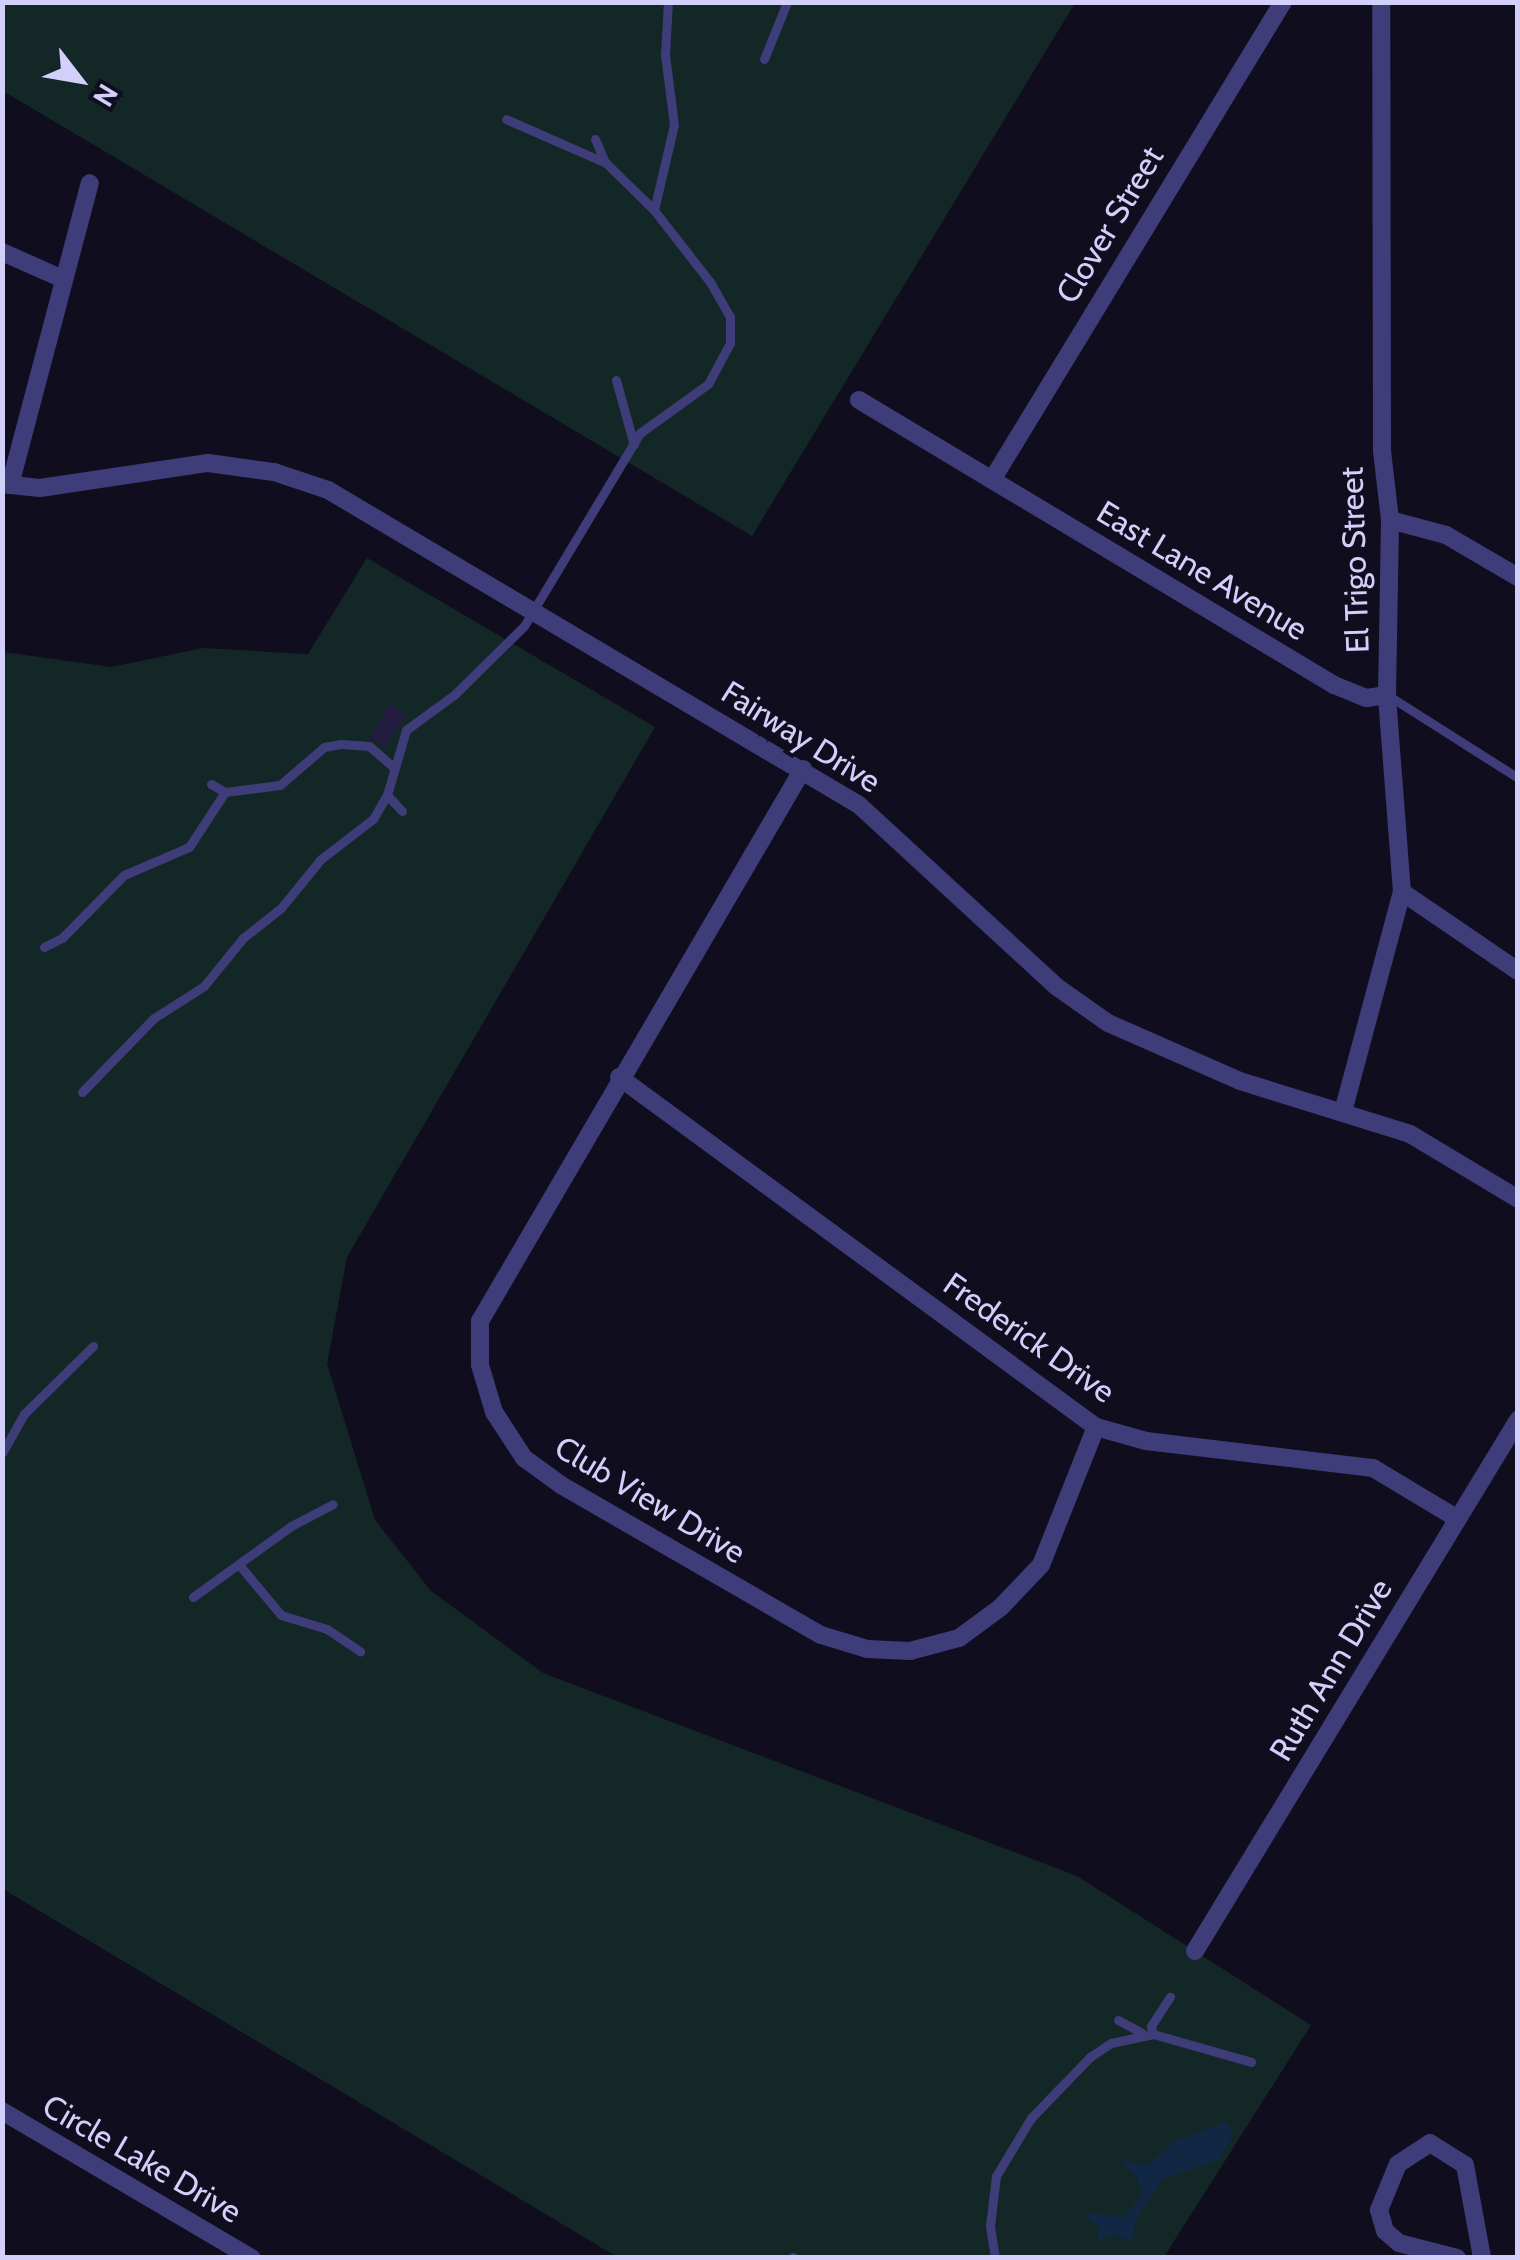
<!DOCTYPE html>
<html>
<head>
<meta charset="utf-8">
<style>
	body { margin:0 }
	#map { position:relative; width:1520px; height:2260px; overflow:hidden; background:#100e1e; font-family:Cabin,sans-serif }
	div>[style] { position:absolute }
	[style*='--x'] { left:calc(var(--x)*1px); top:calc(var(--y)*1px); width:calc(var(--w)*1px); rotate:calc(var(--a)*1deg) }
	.green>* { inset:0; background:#122726 }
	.water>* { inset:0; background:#122743 }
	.building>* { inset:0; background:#211c3d }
	.service>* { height:9px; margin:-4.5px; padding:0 4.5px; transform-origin:4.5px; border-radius:4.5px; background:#3e3d79 }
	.minor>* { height:18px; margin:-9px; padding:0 9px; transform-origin:9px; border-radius:9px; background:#3e3d79 }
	span { translate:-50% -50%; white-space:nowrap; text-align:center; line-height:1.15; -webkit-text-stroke:8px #100e1e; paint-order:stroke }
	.street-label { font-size:32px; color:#d3cffb }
	.frame { position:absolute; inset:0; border:5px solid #d3cffb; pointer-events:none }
	.north { position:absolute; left:30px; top:30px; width:100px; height:100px; -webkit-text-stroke:8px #100e1e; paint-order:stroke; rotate:121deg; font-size:28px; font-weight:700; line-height:40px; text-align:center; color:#d3cffb }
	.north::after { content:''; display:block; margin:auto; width:35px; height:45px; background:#d3cffb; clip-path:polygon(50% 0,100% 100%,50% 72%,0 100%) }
</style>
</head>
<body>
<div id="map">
	<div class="green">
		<i style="clip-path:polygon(3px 3px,1075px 3px,752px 536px,3px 91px)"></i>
		<i style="clip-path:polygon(367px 558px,655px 727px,347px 1257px,327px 1364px,375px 1520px,431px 1591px,543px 1673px,1077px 1876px,1311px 2025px,1164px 2257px,617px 2257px,3px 1889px,3px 652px,111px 667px,203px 648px,308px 654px)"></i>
	</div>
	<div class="water">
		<i style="clip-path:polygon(1224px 2122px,1234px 2132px,1221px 2159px,1163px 2179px,1135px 2222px,1133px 2242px,1113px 2235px,1099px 2241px,1099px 2227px,1083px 2214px,1126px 2215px,1142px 2194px,1137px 2177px,1119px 2160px,1147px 2165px,1177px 2140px)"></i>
	</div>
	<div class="building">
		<i style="clip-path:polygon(390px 704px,406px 714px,385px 748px,369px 738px)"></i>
	</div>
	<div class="service">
		<i style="--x:764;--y:59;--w:61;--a:-68"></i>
		<i style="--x:595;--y:139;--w:23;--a:67"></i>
		<i style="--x:654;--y:210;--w:87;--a:-76.8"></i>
		<i style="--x:674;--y:125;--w:71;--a:-97.3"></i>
		<i style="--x:665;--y:55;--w:53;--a:-86.8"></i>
		<i style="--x:616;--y:380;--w:67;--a:74.5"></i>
		<i style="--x:1389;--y:696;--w:153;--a:32.4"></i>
		<i style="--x:211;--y:784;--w:16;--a:30"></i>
		<i style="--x:402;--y:811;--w:22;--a:-133"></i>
		<i style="--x:387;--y:795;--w:68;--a:-73.7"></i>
		<i style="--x:406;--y:730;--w:59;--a:-36.1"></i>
		<i style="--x:454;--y:695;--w:98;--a:-44.6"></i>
		<i style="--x:524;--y:626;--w:225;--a:-59"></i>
		<i style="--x:640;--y:433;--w:84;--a:-35.8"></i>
		<i style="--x:708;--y:384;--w:47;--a:-61.8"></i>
		<i style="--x:730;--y:343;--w:26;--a:-90"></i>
		<i style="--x:730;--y:317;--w:40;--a:-119.7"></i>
		<i style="--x:710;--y:282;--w:91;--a:-127.9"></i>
		<i style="--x:654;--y:210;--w:67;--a:-135.6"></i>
		<i style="--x:606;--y:163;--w:109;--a:-156.3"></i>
		<i style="--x:44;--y:947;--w:20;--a:-27"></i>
		<i style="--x:62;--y:938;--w:88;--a:-45.5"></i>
		<i style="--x:124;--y:875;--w:71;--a:-23.3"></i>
		<i style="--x:189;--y:847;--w:66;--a:-56.8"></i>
		<i style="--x:225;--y:792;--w:55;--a:-7.3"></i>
		<i style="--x:280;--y:785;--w:58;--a:-40.8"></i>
		<i style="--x:324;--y:747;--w:17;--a:-10"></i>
		<i style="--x:341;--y:744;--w:28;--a:4"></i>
		<i style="--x:369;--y:746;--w:30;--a:41"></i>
		<i style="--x:82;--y:1092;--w:103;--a:-45.8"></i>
		<i style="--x:154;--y:1018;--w:59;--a:-32.6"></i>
		<i style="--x:204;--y:986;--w:62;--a:-50.9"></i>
		<i style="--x:243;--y:938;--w:48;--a:-38.3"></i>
		<i style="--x:281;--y:908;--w:63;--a:-50.8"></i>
		<i style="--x:321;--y:859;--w:66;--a:-37.6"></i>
		<i style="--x:373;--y:819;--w:28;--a:-60"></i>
		<i style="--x:2;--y:1453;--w:45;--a:-60.6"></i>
		<i style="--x:24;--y:1414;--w:97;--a:-44.6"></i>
		<i style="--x:241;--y:1567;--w:62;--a:50.2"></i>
		<i style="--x:281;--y:1615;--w:48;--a:16.9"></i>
		<i style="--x:327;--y:1629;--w:40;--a:34"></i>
		<i style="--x:193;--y:1597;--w:121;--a:-35.9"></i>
		<i style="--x:291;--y:1526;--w:47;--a:-27.6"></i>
		<i style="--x:1118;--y:2020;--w:27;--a:28"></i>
		<i style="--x:1153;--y:2034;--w:8;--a:-104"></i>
		<i style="--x:1151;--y:2026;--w:35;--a:-57"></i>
		<i style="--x:793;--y:2257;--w:1;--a:90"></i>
		<i style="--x:995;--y:2258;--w:32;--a:-99"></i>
		<i style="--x:990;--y:2226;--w:50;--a:-83.2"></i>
		<i style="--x:996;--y:2176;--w:68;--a:-58.9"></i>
		<i style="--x:1031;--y:2118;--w:85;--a:-46"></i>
		<i style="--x:1090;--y:2057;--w:25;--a:-34"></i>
		<i style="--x:1111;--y:2043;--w:43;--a:-12.1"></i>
		<i style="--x:1153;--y:2034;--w:102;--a:15.9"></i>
	</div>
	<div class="minor">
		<i style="--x:2;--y:252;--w:67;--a:23.9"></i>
		<i style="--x:859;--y:400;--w:554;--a:30.96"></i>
		<i style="--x:1334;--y:685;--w:35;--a:22"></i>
		<i style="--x:1367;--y:698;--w:20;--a:-9"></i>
		<i style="--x:992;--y:480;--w:560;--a:-58.67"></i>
		<i style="--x:2;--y:484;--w:38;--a:6"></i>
		<i style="--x:40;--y:488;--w:170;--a:-8.5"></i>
		<i style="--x:208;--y:463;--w:67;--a:7.8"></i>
		<i style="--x:274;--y:472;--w:57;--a:18.4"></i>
		<i style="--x:328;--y:490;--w:617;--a:30.68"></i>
		<i style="--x:859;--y:805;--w:269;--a:42.6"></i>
		<i style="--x:1057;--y:987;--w:62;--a:35.2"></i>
		<i style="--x:1108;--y:1023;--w:144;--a:23.7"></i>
		<i style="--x:1240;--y:1081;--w:178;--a:17.3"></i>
		<i style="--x:1410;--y:1134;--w:126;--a:31"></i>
		<i style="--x:10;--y:485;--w:312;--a:-75.2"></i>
		<i style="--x:1390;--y:520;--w:58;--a:15"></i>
		<i style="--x:1446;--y:535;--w:83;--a:30.3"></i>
		<i style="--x:803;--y:769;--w:640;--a:120.33"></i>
		<i style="--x:480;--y:1321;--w:44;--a:90"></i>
		<i style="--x:480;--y:1365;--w:49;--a:73.4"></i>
		<i style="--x:494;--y:1412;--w:55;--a:56.9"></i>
		<i style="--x:524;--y:1458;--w:46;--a:36.1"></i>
		<i style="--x:561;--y:1485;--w:300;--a:30"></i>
		<i style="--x:821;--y:1635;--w:48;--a:16.9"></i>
		<i style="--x:867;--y:1649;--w:43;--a:2.7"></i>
		<i style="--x:910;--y:1651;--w:51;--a:-14.9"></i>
		<i style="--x:959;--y:1638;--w:52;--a:-36.4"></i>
		<i style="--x:1001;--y:1607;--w:58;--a:-46.4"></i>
		<i style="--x:1041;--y:1565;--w:149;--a:-68.3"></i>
		<i style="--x:1402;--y:892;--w:140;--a:34.3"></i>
		<i style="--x:619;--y:1077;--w:592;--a:36.27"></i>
		<i style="--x:1096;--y:1427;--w:52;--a:15.6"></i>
		<i style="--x:1146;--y:1441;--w:229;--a:6.8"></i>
		<i style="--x:1373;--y:1468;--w:99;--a:31"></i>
		<i style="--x:1344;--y:1108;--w:224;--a:-75"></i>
		<i style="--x:1402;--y:892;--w:198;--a:-94.4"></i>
		<i style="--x:1387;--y:695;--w:175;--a:-89"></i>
		<i style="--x:1390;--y:520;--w:69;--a:-96.6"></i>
		<i style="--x:1382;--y:451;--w:449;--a:-90.1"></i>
		<i style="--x:1195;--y:1951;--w:622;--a:-58.69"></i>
		<i style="--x:2;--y:2111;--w:290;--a:30.5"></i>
		<i style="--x:1457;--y:2258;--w:60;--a:-165.5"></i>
		<i style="--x:1399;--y:2243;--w:18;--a:-139"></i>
		<i style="--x:1385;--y:2231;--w:22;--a:-106"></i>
		<i style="--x:1379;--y:2210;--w:50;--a:-67.6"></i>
		<i style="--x:1398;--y:2164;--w:38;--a:-33"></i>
		<i style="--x:1430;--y:2143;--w:41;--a:32.2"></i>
		<i style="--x:1465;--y:2165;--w:95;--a:79.6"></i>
	</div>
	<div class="street-label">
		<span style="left:1110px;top:225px;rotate:-59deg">Clover Street</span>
		<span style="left:1355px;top:560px;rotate:-92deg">El Trigo Street</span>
		<span style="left:1202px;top:571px;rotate:31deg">East Lane Avenue</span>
		<span style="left:801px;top:737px;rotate:32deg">Fairway Drive</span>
		<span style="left:1029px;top:1338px;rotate:35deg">Frederick Drive</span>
		<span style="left:650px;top:1500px;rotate:31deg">Club View Drive</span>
		<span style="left:1331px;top:1670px;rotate:-59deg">Ruth Ann Drive</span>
		<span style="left:142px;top:2159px;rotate:30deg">Circle Lake Drive</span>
	</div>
	<div class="frame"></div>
	<div class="north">N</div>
</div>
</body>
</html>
